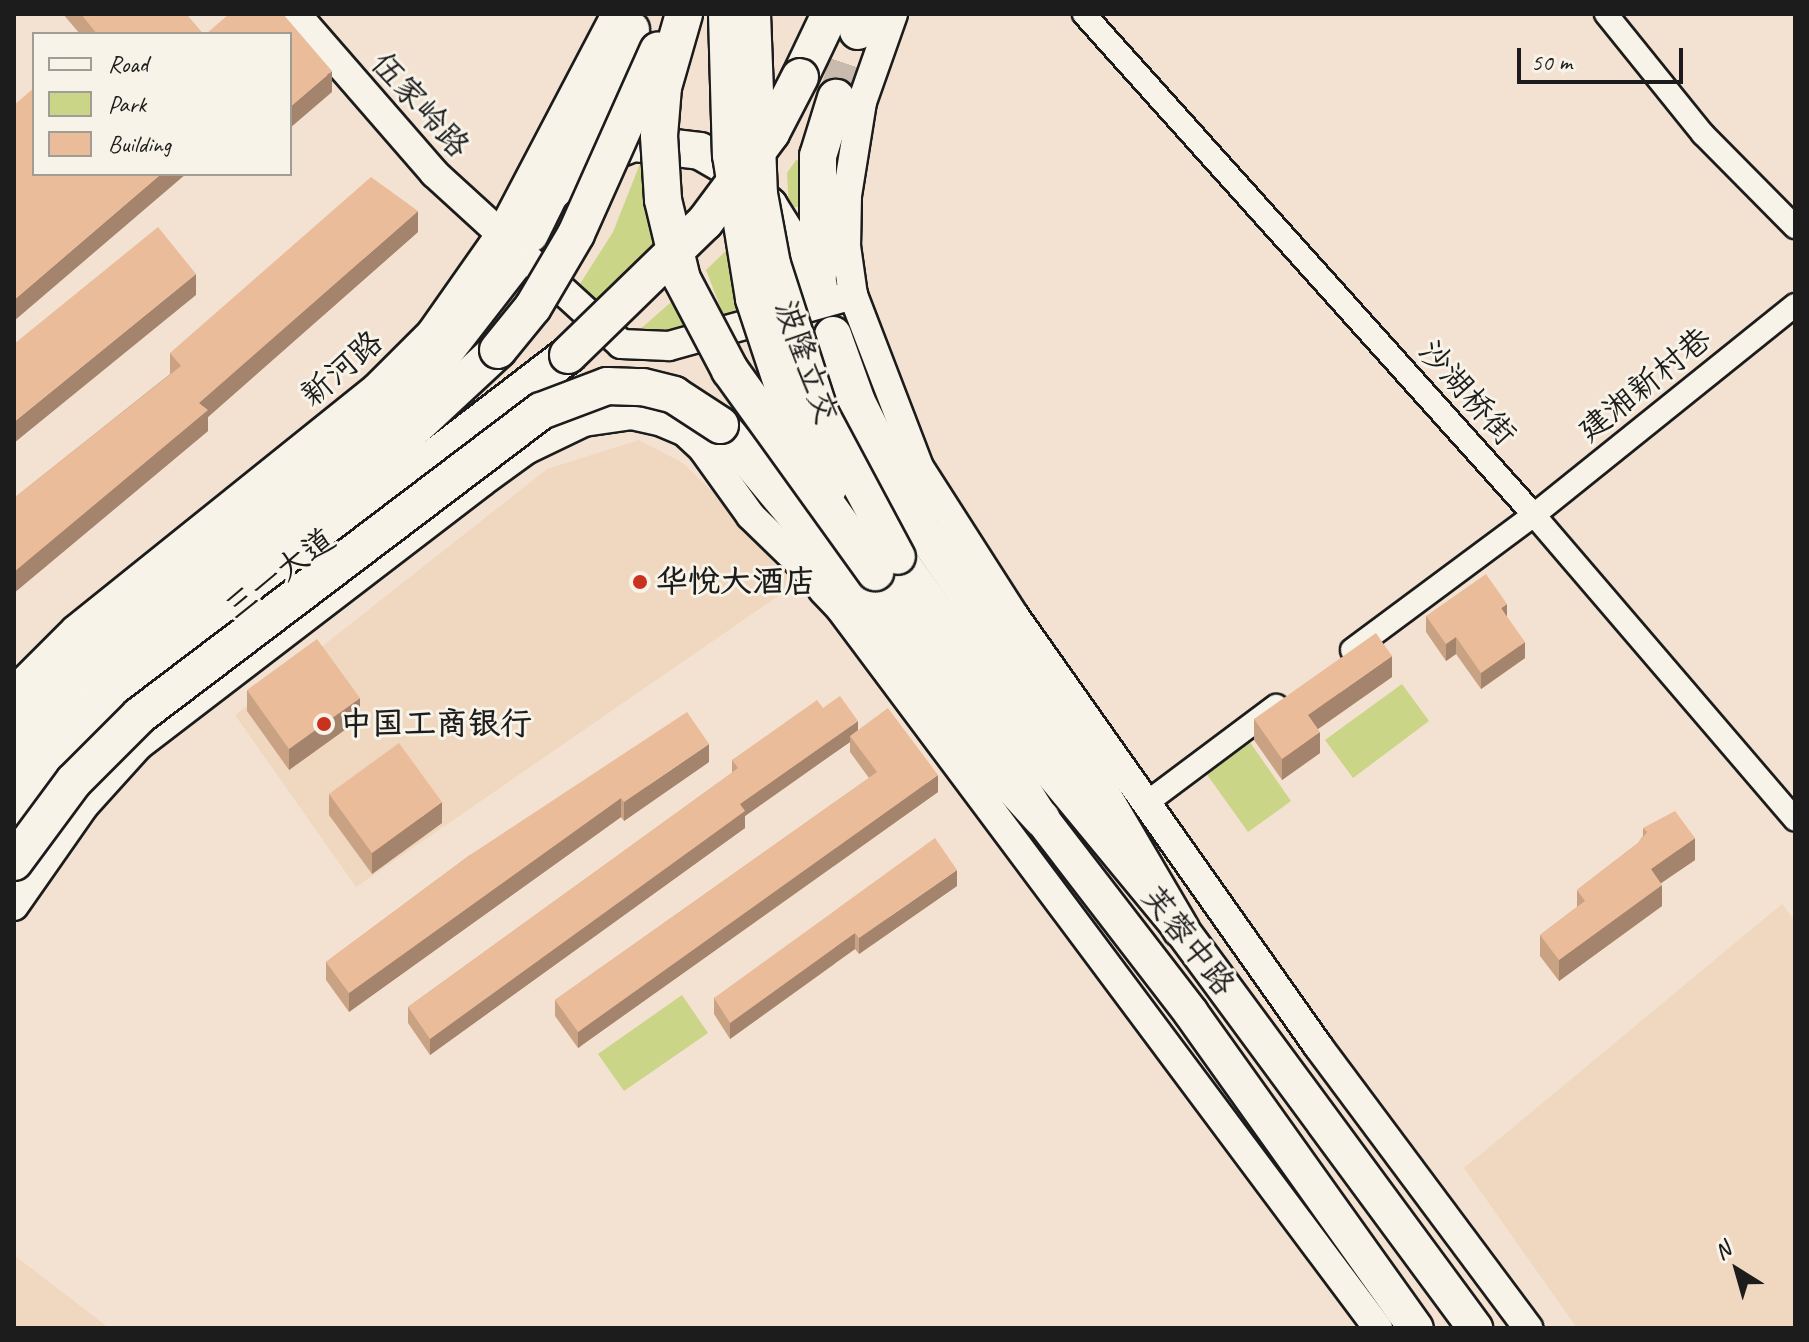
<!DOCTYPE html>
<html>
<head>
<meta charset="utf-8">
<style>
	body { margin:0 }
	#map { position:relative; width:1809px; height:1342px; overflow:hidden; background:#f3e2d1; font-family:Caveat,"LXGW WenKai TC",sans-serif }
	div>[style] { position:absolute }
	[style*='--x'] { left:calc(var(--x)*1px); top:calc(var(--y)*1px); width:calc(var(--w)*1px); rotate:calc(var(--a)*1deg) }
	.built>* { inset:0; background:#f0d7c0 }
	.green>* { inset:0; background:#cad588 }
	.trunk-tunnel>* { height:36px; margin-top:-18px; transform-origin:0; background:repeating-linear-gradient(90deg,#c8baad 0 36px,transparent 0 54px) }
	.roads { filter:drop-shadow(2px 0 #1c1c1c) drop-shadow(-2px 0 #1c1c1c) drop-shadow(0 2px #1c1c1c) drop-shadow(0 -2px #1c1c1c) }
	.minor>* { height:22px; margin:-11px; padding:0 11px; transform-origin:11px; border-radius:11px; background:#f7f3e8 }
	.tertiary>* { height:28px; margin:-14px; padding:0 14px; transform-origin:14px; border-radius:14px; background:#f7f3e8 }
	.primary>* { height:34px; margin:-17px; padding:0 17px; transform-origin:17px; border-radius:17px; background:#f7f3e8 }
	.trunk>* { height:36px; margin:-18px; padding:0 18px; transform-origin:18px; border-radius:18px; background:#f7f3e8 }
	.bridges { filter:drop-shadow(2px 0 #1c1c1c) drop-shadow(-2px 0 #1c1c1c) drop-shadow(0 2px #1c1c1c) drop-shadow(0 -2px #1c1c1c) }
	.primary-bridge>* { height:34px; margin:-17px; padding:0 17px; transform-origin:17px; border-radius:17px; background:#f7f3e8 }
	.trunk-bridge>* { height:36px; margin:-18px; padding:0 18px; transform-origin:18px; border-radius:18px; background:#f7f3e8 }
	.wall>* { inset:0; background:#c9a284 }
	.shaded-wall>* { inset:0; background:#a4846c }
	.building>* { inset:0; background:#eabc9a }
	.dots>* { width:22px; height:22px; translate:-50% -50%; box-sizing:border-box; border:4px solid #f7f3e8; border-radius:50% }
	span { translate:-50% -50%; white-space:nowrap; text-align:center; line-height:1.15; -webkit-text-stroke:6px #f7f3e8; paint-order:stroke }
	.street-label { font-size:32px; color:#1c1c1c }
	.poi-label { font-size:32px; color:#1c1c1c; font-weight:700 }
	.left { translate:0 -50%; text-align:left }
	.frame { position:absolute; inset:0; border:16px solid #1c1c1c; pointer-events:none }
	.legend { position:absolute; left:32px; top:32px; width:260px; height:144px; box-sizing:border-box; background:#f7f3e8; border:2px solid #9f9d96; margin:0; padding:10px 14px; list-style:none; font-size:24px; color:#1c1c1c }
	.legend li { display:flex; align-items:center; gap:16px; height:40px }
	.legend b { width:40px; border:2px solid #9f9d96 }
	.north { position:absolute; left:1697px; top:1230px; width:80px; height:80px; -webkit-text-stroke:6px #f7f3e8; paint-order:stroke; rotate:323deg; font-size:22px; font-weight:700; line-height:32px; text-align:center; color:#1c1c1c }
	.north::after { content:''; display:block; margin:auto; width:28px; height:36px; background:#1c1c1c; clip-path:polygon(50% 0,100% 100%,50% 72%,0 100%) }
	.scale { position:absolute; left:1517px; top:48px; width:166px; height:36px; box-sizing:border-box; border:4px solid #1c1c1c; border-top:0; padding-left:10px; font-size:24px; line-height:28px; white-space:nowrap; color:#1c1c1c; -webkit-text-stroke:6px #f7f3e8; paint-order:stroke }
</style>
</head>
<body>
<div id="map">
	<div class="built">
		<i style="clip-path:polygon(639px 440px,683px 463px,803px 579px,356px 887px,235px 715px,547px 469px)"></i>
		<i style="clip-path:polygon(1782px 904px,1795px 921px,1795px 1328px,1577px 1328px,1464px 1168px)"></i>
		<i style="clip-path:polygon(14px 1255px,109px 1328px,14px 1328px)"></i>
	</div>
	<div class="green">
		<i style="clip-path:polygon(647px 146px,667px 245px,599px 318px,573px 295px,613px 232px)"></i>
		<i style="clip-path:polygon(796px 160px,803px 161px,802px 207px,789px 207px,787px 173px)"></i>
		<i style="clip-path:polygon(735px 242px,753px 316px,727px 324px,706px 270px)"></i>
		<i style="clip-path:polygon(678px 296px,696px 334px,629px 339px)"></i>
		<i style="clip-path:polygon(1402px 684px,1429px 721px,1353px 778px,1325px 740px)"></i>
		<i style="clip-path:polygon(1247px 738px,1291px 801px,1248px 832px,1203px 769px)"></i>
		<i style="clip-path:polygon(682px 995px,708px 1033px,624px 1091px,598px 1054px)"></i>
	</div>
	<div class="trunk-tunnel">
		<i style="--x:836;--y:98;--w:71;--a:-71.8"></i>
	</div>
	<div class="roads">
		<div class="minor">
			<i style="--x:1084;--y:14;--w:673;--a:48.07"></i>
			<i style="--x:1534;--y:515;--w:401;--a:49.4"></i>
			<i style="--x:1606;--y:14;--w:154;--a:51.1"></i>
			<i style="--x:1703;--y:134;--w:131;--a:45.3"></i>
			<i style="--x:1352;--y:650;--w:227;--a:-36.6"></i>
			<i style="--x:1534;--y:515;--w:335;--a:-38.8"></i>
			<i style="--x:1149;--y:801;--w:159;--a:-36.8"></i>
		</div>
		<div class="tertiary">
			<i style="--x:296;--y:14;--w:211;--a:49"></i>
			<i style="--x:434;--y:173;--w:253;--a:42.4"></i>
			<i style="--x:621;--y:344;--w:48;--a:2.4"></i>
			<i style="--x:669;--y:346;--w:191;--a:-15.5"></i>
			<i style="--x:893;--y:14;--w:93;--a:109.4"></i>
			<i style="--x:862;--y:102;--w:95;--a:99.1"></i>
			<i style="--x:847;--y:196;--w:50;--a:91.1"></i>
			<i style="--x:846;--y:246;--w:49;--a:81.9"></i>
			<i style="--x:853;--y:295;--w:184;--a:69"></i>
			<i style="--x:919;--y:467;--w:174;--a:57.4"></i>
			<i style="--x:1013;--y:614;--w:529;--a:54.78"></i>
			<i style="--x:1318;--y:1046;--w:352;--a:53.3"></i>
			<i style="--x:14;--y:691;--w:86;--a:-45"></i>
			<i style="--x:75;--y:630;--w:386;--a:-38.8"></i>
			<i style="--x:376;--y:388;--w:78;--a:-45"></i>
			<i style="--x:431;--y:333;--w:120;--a:-54.9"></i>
			<i style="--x:500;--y:235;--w:250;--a:-62.3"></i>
			<i style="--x:14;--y:906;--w:122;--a:-55"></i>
			<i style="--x:84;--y:806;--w:81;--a:-48"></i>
			<i style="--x:138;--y:746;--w:434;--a:-37.5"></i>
			<i style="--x:482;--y:482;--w:54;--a:-36"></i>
			<i style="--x:526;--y:450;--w:64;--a:-25.8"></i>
			<i style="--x:584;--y:422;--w:49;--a:-8.3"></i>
			<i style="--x:632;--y:415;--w:31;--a:13"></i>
			<i style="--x:662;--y:422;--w:25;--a:23"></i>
			<i style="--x:685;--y:432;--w:25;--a:43"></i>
			<i style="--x:703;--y:449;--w:82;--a:54.4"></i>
			<i style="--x:751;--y:516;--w:103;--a:44.2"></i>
			<i style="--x:825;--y:588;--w:924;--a:53.23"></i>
		</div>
		<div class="primary">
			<i style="--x:898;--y:557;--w:265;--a:54.5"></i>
			<i style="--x:1052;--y:773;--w:202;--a:50.4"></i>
			<i style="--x:1181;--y:929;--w:496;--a:53.6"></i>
			<i style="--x:875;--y:572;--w:126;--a:53.4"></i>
			<i style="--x:950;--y:673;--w:171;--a:57.9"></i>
			<i style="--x:1041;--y:818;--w:246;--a:52.4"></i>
			<i style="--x:1191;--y:1013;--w:387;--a:54.5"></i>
			<i style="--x:825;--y:588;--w:64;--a:46.3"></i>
		</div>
		<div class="trunk">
			<i style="--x:858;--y:31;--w:18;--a:-68"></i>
			<i style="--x:800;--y:77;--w:70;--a:-64.5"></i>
			<i style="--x:551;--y:193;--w:44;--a:-43.2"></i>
			<i style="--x:583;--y:163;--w:54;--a:-21.8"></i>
			<i style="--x:633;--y:143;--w:67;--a:6.8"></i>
			<i style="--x:700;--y:151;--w:30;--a:30"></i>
			<i style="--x:726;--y:166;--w:59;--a:42.9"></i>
			<i style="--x:769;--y:206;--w:94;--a:58"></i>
			<i style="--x:530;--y:234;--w:228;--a:-63.7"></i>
			<i style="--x:818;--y:276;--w:120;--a:-90"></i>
			<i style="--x:818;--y:156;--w:61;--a:-72.8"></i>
			<i style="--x:833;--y:335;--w:71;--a:70.3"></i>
			<i style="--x:857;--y:402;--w:142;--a:63.3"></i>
			<i style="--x:921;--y:529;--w:272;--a:55"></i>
			<i style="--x:1077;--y:752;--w:205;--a:59.6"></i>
			<i style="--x:720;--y:425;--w:139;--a:50.2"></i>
			<i style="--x:809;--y:532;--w:198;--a:53.8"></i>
			<i style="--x:926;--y:692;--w:171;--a:47.6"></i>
			<i style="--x:14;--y:731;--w:86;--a:-47.8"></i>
			<i style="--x:72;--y:667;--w:72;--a:-41"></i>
			<i style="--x:126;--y:620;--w:287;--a:-38.6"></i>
			<i style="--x:350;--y:441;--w:111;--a:-41.7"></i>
			<i style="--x:433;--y:367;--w:129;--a:-52.2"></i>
			<i style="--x:14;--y:773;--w:124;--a:-47.9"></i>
			<i style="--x:97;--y:681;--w:367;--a:-38.1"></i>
			<i style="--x:386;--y:454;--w:153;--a:-42.9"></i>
			<i style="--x:14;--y:818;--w:167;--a:-47.9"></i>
			<i style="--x:126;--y:694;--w:557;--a:-37.49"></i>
		</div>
	</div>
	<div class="bridges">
		<div class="primary-bridge">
			<i style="--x:726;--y:14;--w:141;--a:88.4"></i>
			<i style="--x:730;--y:155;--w:146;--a:80.9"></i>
			<i style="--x:753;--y:299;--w:121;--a:71.7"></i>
			<i style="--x:791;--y:414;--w:84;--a:63.1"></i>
			<i style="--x:753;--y:14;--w:180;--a:87.8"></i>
			<i style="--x:760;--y:194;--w:71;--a:79.5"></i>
			<i style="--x:773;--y:264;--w:157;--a:72.1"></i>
			<i style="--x:821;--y:413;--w:163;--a:61.9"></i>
		</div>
		<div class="trunk-bridge">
			<i style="--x:684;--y:14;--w:76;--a:106"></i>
			<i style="--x:663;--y:87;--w:49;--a:94.7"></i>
			<i style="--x:659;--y:136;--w:64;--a:86.4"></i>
			<i style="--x:663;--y:200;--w:81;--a:76.5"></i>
			<i style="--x:682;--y:279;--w:103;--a:62.2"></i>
			<i style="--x:730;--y:370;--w:249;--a:54.3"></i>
			<i style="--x:498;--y:350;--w:55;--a:-50.9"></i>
			<i style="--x:533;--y:307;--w:85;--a:-59.5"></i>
			<i style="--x:576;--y:234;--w:201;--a:-65.9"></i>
			<i style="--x:568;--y:355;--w:191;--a:-44.2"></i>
			<i style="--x:705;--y:222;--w:111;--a:-53.4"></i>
			<i style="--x:771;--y:133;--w:63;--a:-62.6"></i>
			<i style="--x:14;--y:862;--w:101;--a:-53.5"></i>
			<i style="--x:74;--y:781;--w:93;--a:-45"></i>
			<i style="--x:140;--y:715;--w:503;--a:-37.17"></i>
			<i style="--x:541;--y:411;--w:71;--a:-20.7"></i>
			<i style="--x:607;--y:386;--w:36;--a:2"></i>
			<i style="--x:643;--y:387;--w:32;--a:14"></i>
			<i style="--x:674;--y:395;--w:55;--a:33.1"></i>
		</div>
	</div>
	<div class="wall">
		<i style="clip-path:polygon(63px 14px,186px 14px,203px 34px,80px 34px)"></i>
		<i style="clip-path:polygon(418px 232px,208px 417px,208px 431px,14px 593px,14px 498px,170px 374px,170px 353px)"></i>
		<i style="clip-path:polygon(1426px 616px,1507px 618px,1525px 658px,1481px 689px,1456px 654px,1446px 661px,1426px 632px)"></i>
		<i style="clip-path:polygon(1392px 677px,1318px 729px,1320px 753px,1282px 780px,1254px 740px,1254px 719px)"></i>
		<i style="clip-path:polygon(247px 690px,360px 719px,289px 770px,247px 711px)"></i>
		<i style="clip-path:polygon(823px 708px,858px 730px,938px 792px,578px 1048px,555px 1016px,555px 1000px,869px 778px,850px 752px,850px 742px,745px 816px,745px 828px,430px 1055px,408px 1023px,408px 1007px,732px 773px,732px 760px)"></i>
		<i style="clip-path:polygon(709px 762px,624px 821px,621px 817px,349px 1012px,326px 980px,326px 962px,470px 855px)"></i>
		<i style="clip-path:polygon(329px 794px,442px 823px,372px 874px,329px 815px)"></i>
		<i style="clip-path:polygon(1643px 828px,1695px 860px,1661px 883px,1662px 906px,1559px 981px,1540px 956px,1540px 935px,1577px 907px,1577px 890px,1638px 843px,1643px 836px)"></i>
		<i style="clip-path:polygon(957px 886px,859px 954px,855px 949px,730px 1039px,714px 1014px,714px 998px)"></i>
	</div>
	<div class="shaded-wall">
		<i style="clip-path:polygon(332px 71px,332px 92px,290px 128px,290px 107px)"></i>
		<i style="clip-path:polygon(161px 174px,186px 174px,14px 321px,14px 300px)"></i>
		<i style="clip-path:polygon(418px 211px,418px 232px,208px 417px,208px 431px,14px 593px,14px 572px,199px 403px)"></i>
		<i style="clip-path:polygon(196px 274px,196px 295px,14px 443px,14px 422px)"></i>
		<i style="clip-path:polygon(1507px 604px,1507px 620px,1501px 608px)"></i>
		<i style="clip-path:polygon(1456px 637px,1456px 654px,1446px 661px,1446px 644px)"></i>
		<i style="clip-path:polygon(1525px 642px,1525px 658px,1481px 689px,1481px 673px)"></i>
		<i style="clip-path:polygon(1392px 656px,1392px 677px,1308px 736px,1308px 715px)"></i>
		<i style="clip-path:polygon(360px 698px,360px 719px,289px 770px,289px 749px)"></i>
		<i style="clip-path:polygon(858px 721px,858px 737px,850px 736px,850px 742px,745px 816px,745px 828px,430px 1055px,430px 1039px,740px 804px)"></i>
		<i style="clip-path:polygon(1320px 732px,1320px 753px,1282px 780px,1282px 759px)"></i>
		<i style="clip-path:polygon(709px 744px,709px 762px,624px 821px,624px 802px)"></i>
		<i style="clip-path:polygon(938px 775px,938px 792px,578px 1048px,578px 1032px)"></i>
		<i style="clip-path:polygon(621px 798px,621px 817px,349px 1012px,349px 993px)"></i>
		<i style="clip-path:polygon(442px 802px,442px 823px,372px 874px,372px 853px)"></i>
		<i style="clip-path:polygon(1695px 838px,1695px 860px,1651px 890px,1651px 869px)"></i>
		<i style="clip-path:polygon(957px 870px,957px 886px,859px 954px,859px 938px)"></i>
		<i style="clip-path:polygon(1662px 885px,1662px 906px,1559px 981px,1559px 960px)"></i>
		<i style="clip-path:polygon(855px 933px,855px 949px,730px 1039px,730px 1023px)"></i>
	</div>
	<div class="building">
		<i style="clip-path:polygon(81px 14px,186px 14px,203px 34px,97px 34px)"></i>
		<i style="clip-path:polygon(229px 14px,283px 14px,332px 71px,290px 107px,290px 34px,206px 34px)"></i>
		<i style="clip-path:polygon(34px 88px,34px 174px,161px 174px,14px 300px,14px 105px)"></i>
		<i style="clip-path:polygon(371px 177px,418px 211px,199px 403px,208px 410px,14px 572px,14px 498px,181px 366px,170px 353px)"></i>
		<i style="clip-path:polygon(158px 227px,196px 274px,14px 422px,14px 344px)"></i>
		<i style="clip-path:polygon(1486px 574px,1507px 604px,1501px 608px,1525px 642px,1481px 673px,1456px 637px,1446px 644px,1426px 616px)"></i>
		<i style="clip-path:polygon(1376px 633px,1392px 656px,1308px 715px,1320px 732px,1282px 759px,1254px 719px)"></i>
		<i style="clip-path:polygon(317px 639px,360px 698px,289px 749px,247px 690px)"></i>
		<i style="clip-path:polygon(840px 696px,858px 721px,740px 804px,745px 811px,430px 1039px,408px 1007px,738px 768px,732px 760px,817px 700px,823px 708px)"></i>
		<i style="clip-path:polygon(888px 708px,938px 775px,578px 1032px,555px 1000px,877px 772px,850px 736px)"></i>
		<i style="clip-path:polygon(687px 712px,709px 744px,624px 802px,621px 798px,349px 993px,326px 962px,470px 855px)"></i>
		<i style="clip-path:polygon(399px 743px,442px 802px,372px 853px,329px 794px)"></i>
		<i style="clip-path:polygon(1675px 811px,1695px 838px,1651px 869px,1662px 885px,1559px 960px,1540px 935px,1585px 901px,1577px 890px,1638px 843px,1647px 832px,1643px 828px)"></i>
		<i style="clip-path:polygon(935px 838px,957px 870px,859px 938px,855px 933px,730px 1023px,714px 998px)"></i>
	</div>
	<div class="dots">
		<i style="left:640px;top:582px;background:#c8321e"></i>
		<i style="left:324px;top:724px;background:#c8321e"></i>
	</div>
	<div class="street-label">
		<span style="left:420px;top:105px;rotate:48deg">伍家岭路</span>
		<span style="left:806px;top:362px;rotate:70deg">波隆立交</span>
		<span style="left:342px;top:369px;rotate:-41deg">新河路</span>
		<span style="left:1645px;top:385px;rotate:-39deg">建湘新村巷</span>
		<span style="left:1467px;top:393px;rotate:48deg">沙湖桥街</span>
		<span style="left:280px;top:574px;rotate:-37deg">三一大道</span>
		<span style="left:1188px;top:941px;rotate:52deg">芙蓉中路</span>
	</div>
	<div class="poi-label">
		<span class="left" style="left:656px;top:582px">华悦大酒店</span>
		<span class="left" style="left:340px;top:724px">中国工商银行</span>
	</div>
	<div class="frame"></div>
	<ul class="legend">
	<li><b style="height:10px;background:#f7f3e8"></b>Road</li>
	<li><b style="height:22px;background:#cad588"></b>Park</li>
	<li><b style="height:22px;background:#eabc9a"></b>Building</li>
	</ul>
	<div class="north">N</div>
	<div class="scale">50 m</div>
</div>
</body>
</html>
